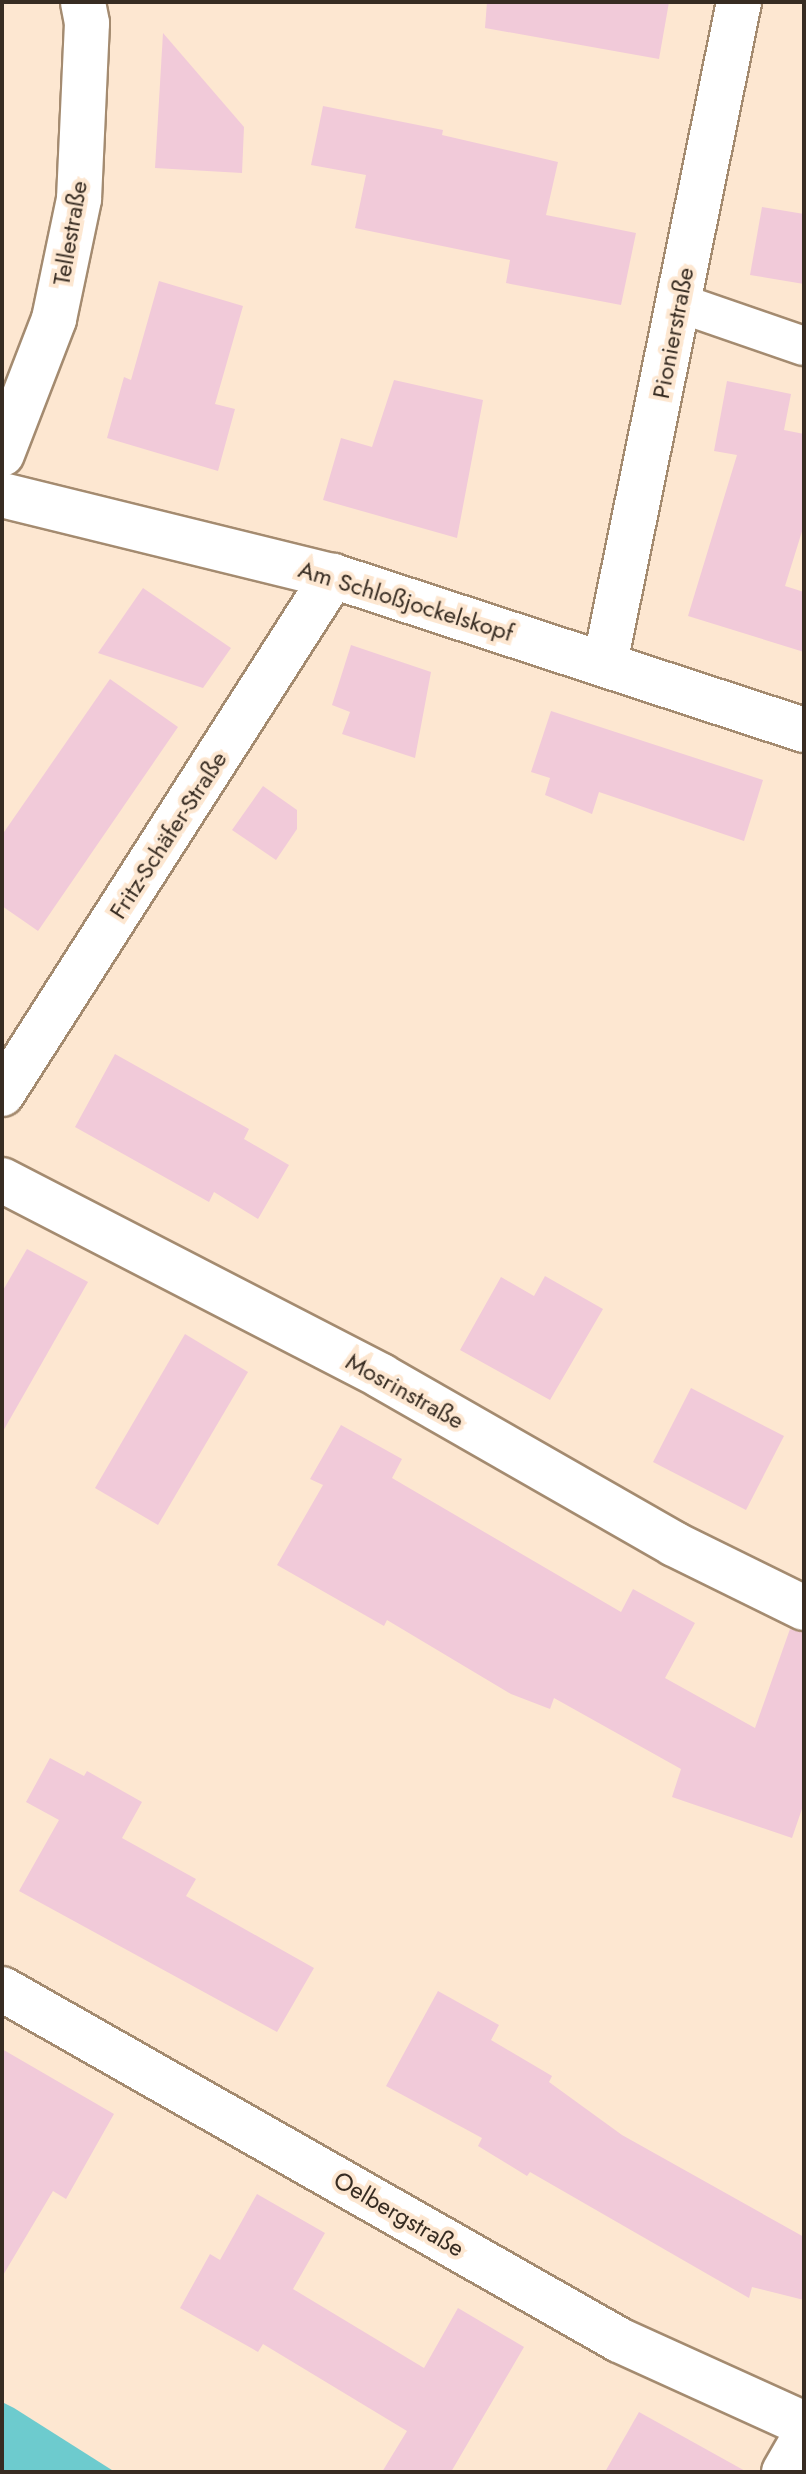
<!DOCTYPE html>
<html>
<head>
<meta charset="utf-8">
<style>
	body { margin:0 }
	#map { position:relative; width:806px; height:2474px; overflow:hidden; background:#fde7d1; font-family:Jost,sans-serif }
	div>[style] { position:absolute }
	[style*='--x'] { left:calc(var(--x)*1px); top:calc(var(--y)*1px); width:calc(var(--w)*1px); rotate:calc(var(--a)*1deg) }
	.water>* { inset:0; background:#6dcbce }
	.building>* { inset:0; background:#f1cad9 }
	.roads { filter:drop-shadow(2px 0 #a48b70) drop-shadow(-2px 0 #a48b70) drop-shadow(0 2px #a48b70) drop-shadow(0 -2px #a48b70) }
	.lane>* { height:38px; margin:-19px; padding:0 19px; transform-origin:19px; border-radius:19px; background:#fff }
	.street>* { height:44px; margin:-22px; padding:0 22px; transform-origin:22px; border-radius:22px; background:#fff }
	span { translate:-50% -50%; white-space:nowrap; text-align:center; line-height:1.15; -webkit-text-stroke:8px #fde7d1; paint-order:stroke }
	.street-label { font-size:24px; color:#372c22 }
	.frame { position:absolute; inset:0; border:4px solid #372c22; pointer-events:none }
</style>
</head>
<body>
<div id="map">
	<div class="water">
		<i style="clip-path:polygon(2px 2402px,14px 2408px,115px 2472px,2px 2472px)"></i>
	</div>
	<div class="building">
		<i style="clip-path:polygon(487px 2px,669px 2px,659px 59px,485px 28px)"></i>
		<i style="clip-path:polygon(163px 33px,244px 127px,242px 173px,155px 168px)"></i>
		<i style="clip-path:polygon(323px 106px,443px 130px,442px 135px,558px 162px,546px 215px,636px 233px,621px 305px,506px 283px,510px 260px,355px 228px,366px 175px,311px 165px)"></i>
		<i style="clip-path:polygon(762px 207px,804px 214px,804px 284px,750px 275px)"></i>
		<i style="clip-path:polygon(159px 281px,243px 306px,215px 404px,235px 409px,218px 471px,107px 438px,124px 377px,131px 380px)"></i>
		<i style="clip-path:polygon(394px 380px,483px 400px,457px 538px,323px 500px,341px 438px,372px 447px)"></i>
		<i style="clip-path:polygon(727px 381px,791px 394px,784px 430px,804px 434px,804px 525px,785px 586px,804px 592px,804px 652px,688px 616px,737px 455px,714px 451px)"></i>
		<i style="clip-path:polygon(143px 588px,231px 648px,203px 688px,98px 653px)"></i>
		<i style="clip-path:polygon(351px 645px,431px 672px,415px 758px,342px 734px,350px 712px,332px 705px)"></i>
		<i style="clip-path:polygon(110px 679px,178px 727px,38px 931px,2px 906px,2px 835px)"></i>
		<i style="clip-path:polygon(551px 711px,763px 780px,744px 841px,599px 792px,592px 814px,545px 795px,550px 778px,531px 772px)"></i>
		<i style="clip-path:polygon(263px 786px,297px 810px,297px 829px,276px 860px,232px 830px)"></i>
		<i style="clip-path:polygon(115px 1054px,249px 1129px,244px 1139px,289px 1165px,258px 1219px,214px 1192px,209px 1202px,75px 1127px)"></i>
		<i style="clip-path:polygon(27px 1249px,88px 1282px,2px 1433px,2px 1292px)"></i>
		<i style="clip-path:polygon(545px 1276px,603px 1309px,550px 1400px,460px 1350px,501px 1277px,534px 1296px)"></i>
		<i style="clip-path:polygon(185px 1334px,248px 1372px,158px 1525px,95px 1488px)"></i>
		<i style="clip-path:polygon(691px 1388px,784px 1436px,746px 1510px,653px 1462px)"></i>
		<i style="clip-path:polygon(341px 1425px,402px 1459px,392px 1478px,621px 1612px,633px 1589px,695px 1623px,665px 1678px,755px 1728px,790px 1629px,804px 1633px,804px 1803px,792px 1838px,672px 1797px,681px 1769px,554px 1698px,550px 1709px,511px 1694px,387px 1620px,384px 1626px,277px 1565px,323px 1485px,310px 1479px)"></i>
		<i style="clip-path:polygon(50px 1758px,84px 1776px,87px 1771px,142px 1802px,122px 1838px,196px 1879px,186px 1896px,314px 1968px,277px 2032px,19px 1891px,59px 1820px,26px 1802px)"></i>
		<i style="clip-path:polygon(438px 1991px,499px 2025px,491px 2040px,552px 2076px,549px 2082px,622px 2135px,804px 2237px,804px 2300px,752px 2287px,749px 2298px,530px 2172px,527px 2176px,478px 2146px,482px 2138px,386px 2086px)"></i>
		<i style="clip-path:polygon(2px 2049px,114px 2114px,66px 2199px,53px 2191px,2px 2277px)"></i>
		<i style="clip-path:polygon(257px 2194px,325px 2233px,293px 2289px,424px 2368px,458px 2308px,524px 2347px,451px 2472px,382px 2472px,407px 2431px,263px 2344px,258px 2352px,180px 2308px,210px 2254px,220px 2260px)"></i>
		<i style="clip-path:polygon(639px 2412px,747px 2472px,605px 2472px)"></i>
	</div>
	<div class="roads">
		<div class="lane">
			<i style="--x:679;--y:303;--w:132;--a:19"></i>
		</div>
		<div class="street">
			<i style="--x:2;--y:454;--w:145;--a:-68.9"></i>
			<i style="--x:54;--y:319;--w:123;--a:-78.2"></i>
			<i style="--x:79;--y:199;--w:176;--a:-87.4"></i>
			<i style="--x:87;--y:23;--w:21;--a:-101"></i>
			<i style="--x:2;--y:495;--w:341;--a:13.8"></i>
			<i style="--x:333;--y:576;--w:496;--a:18.1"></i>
			<i style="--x:605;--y:663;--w:674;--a:-78.54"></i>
			<i style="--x:2;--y:1094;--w:615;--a:-57.42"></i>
			<i style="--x:2;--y:1180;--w:427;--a:27.3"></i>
			<i style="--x:381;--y:1376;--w:338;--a:29.8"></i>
			<i style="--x:674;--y:1544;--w:145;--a:26.2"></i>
			<i style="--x:2;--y:1989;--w:710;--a:29.63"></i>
			<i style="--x:619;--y:2340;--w:203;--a:24.4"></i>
			<i style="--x:784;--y:2472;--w:39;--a:-60"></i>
		</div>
	</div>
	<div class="street-label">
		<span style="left:70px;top:233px;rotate:-80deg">Tellestraße</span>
		<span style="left:673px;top:333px;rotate:-79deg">Pionierstraße</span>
		<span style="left:406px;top:601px;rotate:17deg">Am Schloßjockelskopf</span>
		<span style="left:168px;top:835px;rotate:-57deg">Fritz-Schäfer-Straße</span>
		<span style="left:405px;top:1391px;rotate:29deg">Mosrinstraße</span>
		<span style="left:399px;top:2214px;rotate:30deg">Oelbergstraße</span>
	</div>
	<div class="frame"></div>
</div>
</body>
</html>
